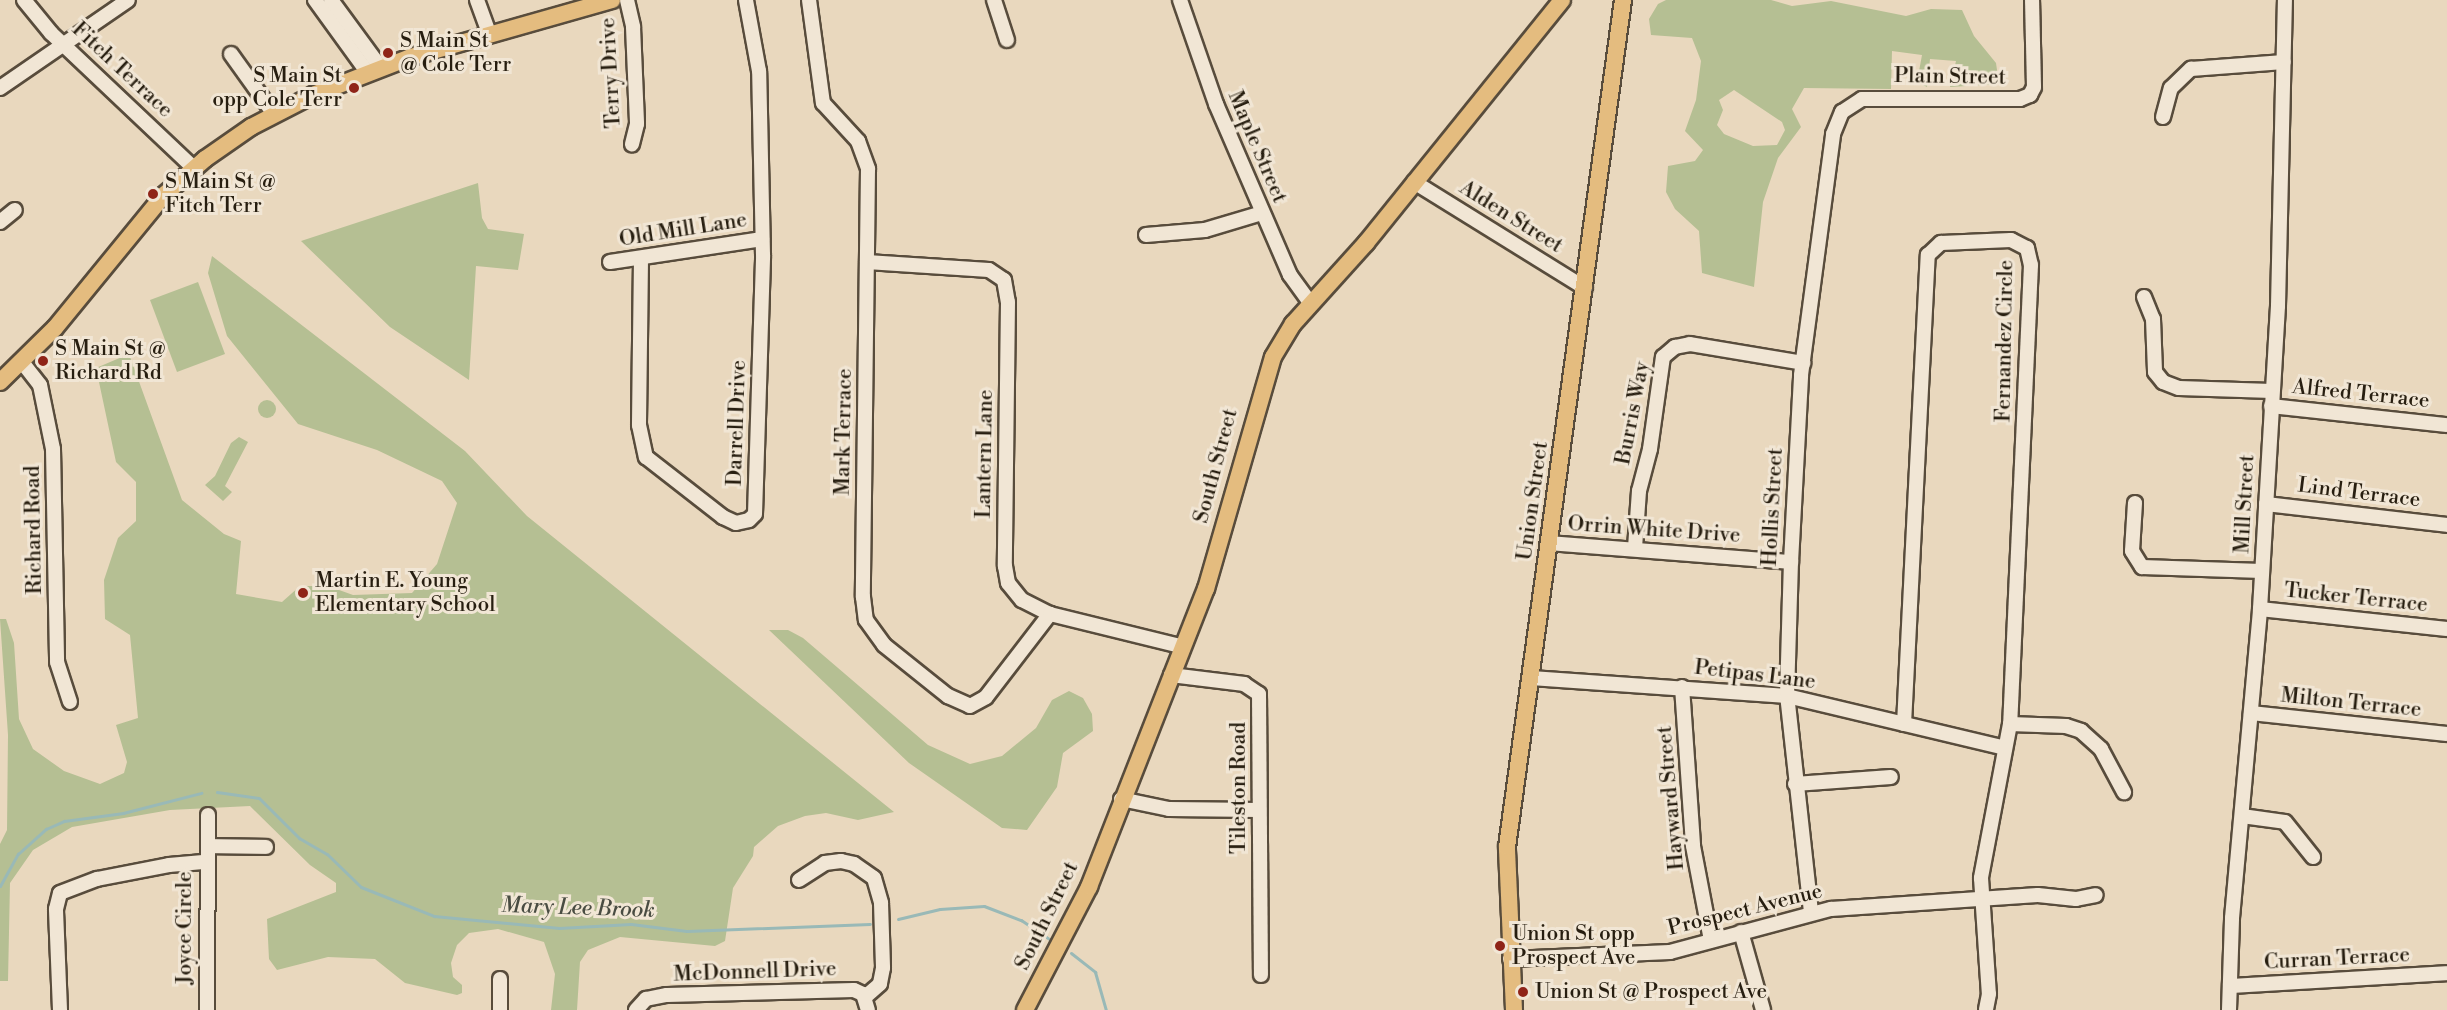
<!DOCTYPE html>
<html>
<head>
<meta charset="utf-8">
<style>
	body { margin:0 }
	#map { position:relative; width:2447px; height:1010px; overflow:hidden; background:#e9d8be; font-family:"Libre Bodoni",serif }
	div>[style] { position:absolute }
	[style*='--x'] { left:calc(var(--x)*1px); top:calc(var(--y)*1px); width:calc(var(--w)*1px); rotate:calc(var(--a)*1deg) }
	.green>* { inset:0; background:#b5bf93 }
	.round { border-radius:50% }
	.stream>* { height:3px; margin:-1.5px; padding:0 1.5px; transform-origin:1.5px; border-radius:1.5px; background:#99b9b7 }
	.roads { filter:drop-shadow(2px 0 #584c3c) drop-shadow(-2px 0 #584c3c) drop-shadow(0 2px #584c3c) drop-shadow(0 -2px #584c3c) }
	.minor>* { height:14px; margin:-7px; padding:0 7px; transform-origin:7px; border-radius:7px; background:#f1e6d5 }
	.major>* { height:16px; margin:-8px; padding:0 8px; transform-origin:8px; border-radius:8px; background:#e4bc7f }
	.dots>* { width:16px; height:16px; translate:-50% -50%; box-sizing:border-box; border:3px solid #f1e6d5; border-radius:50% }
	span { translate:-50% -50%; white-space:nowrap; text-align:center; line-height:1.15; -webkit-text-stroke:6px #f1e6d5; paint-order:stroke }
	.poi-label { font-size:21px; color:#271e10 }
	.left { translate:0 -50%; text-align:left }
	.right { translate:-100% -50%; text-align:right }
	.street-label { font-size:21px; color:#271e10 }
	.water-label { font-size:22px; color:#494c42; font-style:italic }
</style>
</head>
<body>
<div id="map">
	<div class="green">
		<i style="clip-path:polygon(evenodd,1666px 0,1771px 0,1792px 6px,1831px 1px,1906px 16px,1931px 9px,1962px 10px,1974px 36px,1996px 63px,1999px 84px,1950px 87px,1956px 61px,1930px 59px,1927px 87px,1917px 82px,1922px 55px,1892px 51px,1891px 89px,1804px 88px,1792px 109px,1801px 127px,1778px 158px,1763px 202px,1754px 287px,1702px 273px,1699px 231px,1675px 209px,1666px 192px,1668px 166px,1695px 161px,1703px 150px,1685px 131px,1696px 100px,1701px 61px,1692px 38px,1651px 35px,1649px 19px,1658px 4px,1666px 0,1734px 90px,1782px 122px,1785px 130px,1777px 145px,1753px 146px,1724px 134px,1717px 125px,1723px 110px,1719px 100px,1734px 90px)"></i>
		<i style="clip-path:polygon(478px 183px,482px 218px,488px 229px,524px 234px,518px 270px,476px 266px,469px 380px,390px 327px,301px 241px)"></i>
		<i style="clip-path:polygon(212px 256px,465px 451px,527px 516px,894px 812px,858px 820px,826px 813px,805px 816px,778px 826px,754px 847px,753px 856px,733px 888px,725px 941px,715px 946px,620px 937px,588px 950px,580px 962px,577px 1010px,551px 1010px,555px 974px,544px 942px,498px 929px,469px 933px,457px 945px,451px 963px,453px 977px,462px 985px,462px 993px,457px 995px,405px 983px,375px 959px,328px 957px,277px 970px,269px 959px,267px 919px,336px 892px,336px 883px,310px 865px,250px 806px,170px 810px,72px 827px,33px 850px,10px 883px,8px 981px,0 981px,0 844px,7px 830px,8px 735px,0 619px,6px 619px,14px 643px,19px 719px,33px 749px,64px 771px,100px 784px,124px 773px,127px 762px,116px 725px,138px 718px,130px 635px,105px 619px,104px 580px,118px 538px,136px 521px,136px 482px,116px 462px,96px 368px,129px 354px,182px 500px,224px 534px,241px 541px,236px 594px,282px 602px,300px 586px,328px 586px,353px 595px,412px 593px,437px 564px,457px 503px,442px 481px,377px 450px,298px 424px,227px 336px,208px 273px)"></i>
		<i style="clip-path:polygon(198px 282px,225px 354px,177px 372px,150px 300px)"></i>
		<i class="round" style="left:258px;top:400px;width:18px;height:18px"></i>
		<i style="clip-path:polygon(239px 437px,248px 442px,225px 486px,232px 492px,223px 501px,205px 485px,215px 476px,231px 443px)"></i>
		<i style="clip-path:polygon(769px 630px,788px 630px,803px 638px,928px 745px,970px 764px,1002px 756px,1036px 728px,1052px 700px,1069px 691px,1083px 698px,1092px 714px,1093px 731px,1063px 753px,1057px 787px,1027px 830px,1002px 828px,909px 763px)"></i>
	</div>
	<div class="stream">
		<i style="--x:217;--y:792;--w:42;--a:8.1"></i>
		<i style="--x:259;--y:798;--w:57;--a:45"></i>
		<i style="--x:299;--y:838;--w:32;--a:30"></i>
		<i style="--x:327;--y:854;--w:47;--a:44.1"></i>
		<i style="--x:361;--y:887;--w:79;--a:21.7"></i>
		<i style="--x:434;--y:916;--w:126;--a:5.5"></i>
		<i style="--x:559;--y:928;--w:72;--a:-3.2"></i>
		<i style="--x:631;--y:924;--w:56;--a:7.1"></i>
		<i style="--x:687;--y:931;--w:183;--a:-2.2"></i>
		<i style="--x:0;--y:886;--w:37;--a:-61"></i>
		<i style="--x:18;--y:854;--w:38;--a:-42"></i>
		<i style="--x:46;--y:829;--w:20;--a:-24"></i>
		<i style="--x:64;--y:821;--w:60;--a:-7.7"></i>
		<i style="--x:123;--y:813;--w:81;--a:-14.4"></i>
		<i style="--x:898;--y:919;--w:43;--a:-13.4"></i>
		<i style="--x:940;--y:909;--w:44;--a:-3.9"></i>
		<i style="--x:984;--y:906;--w:40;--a:21"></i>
		<i style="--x:1021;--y:920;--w:36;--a:34"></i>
		<i style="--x:1071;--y:953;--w:31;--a:38"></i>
		<i style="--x:1095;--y:972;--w:40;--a:74"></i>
	</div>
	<div class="roads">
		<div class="minor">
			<i style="--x:24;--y:0;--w:43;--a:50.7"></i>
			<i style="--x:51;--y:33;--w:197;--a:43.4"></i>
			<i style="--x:315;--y:0;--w:90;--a:54"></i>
			<i style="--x:331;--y:0;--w:84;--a:53.7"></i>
			<i style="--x:477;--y:0;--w:35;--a:70"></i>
			<i style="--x:627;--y:0;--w:28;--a:77"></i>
			<i style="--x:633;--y:27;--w:97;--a:87.6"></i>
			<i style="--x:637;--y:124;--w:21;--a:104"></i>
			<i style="--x:809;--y:0;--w:104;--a:82.3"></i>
			<i style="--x:823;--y:103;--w:52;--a:47.4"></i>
			<i style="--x:858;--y:141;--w:30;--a:70"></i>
			<i style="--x:868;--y:169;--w:428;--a:90.7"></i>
			<i style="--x:863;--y:597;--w:23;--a:83"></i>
			<i style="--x:866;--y:620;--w:31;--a:54"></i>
			<i style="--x:884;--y:645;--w:82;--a:38.6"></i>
			<i style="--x:948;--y:696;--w:24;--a:24"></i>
			<i style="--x:970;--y:706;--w:18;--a:-29"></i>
			<i style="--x:986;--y:697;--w:105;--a:-52.4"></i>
			<i style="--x:994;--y:0;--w:42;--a:72"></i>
			<i style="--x:1180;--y:0;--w:110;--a:70.9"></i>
			<i style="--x:1216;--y:104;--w:186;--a:66.6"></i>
			<i style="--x:1290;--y:275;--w:36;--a:54"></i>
			<i style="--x:231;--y:54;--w:74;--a:54.4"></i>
			<i style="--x:0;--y:88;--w:155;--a:-34.5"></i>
			<i style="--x:2163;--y:117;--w:30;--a:-75"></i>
			<i style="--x:2171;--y:88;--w:28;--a:-44"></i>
			<i style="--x:2191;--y:69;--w:93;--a:-4.3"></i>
			<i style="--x:1414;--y:182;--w:201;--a:31.8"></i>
			<i style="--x:0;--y:222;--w:19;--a:-39"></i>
			<i style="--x:1146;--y:235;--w:59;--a:-4.8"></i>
			<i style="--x:1205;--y:230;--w:59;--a:-16.6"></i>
			<i style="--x:641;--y:259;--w:166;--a:90.7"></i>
			<i style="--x:639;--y:425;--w:33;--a:78"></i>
			<i style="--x:646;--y:457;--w:98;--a:37.9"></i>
			<i style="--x:723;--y:517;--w:14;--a:25"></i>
			<i style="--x:736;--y:523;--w:13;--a:-13"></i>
			<i style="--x:749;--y:520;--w:8;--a:-45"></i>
			<i style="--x:755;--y:514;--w:259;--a:-88.2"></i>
			<i style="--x:763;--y:255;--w:184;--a:-91.2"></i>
			<i style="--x:759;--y:71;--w:72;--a:-100.4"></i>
			<i style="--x:610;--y:262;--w:154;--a:-8.6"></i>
			<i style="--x:867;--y:262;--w:122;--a:3.8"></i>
			<i style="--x:989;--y:270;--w:18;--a:34"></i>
			<i style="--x:1004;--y:280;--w:22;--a:80"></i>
			<i style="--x:1008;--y:302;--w:264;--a:90.7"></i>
			<i style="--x:1005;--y:566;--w:17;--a:80"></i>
			<i style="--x:1008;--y:583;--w:22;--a:51"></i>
			<i style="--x:1022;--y:600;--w:31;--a:27"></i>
			<i style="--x:1050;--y:614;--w:134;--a:13.8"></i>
			<i style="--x:2144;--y:297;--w:24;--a:68"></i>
			<i style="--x:2153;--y:319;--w:53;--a:87.8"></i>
			<i style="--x:2155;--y:372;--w:13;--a:51"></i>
			<i style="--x:2163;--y:382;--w:17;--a:21"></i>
			<i style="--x:2179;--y:388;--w:93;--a:1.8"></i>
			<i style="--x:22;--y:362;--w:29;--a:52"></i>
			<i style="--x:40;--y:385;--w:65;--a:78.5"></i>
			<i style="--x:53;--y:449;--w:213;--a:88.9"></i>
			<i style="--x:57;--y:662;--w:42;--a:72"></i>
			<i style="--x:2271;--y:406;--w:177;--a:6.2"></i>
			<i style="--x:2135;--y:503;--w:48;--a:93.6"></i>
			<i style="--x:2132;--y:551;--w:19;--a:58"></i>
			<i style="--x:2142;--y:567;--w:120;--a:1.9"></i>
			<i style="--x:2266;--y:504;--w:182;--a:6.6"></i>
			<i style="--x:1549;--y:543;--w:243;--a:4.5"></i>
			<i style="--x:1635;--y:548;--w:57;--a:-86"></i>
			<i style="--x:1639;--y:491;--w:43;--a:-75.3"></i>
			<i style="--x:1650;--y:449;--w:93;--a:-82"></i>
			<i style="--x:1663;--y:357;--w:16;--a:-40"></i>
			<i style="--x:1675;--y:347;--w:15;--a:-11"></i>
			<i style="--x:1690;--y:344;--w:115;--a:9.5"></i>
			<i style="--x:2260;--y:609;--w:188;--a:6.1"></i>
			<i style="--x:1171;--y:675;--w:74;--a:7"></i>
			<i style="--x:1244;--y:684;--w:18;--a:34"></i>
			<i style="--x:1259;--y:694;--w:281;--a:89.6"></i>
			<i style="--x:1531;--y:678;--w:257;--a:4"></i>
			<i style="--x:1787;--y:696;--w:224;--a:13.4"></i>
			<i style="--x:1682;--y:687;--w:159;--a:86"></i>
			<i style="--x:1693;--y:846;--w:96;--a:79.2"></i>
			<i style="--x:2251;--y:713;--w:197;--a:6.1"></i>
			<i style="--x:1904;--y:724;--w:470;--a:-87.1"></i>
			<i style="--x:1928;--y:255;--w:18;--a:-43"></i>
			<i style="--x:1941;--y:243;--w:70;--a:-2.5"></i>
			<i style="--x:2011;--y:240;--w:18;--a:27"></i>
			<i style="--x:2027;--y:248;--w:17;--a:77"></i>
			<i style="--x:2031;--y:265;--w:459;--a:92.6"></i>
			<i style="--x:2010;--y:724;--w:157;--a:100.7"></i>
			<i style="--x:1981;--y:878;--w:116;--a:86.1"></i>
			<i style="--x:1989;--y:994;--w:16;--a:101"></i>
			<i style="--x:2010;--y:724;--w:56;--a:2"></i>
			<i style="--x:2066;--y:726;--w:16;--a:18"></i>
			<i style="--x:2081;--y:731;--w:27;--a:42"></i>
			<i style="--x:2101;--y:749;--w:49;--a:61.9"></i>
			<i style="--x:1795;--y:784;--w:96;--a:-4.2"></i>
			<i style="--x:1121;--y:799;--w:49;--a:11.8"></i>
			<i style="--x:1169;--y:809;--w:90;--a:0.6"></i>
			<i style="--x:2242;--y:816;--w:43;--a:7.9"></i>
			<i style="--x:2285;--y:822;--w:45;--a:51.3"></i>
			<i style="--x:209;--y:846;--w:57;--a:1"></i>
			<i style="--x:799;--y:880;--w:31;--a:-33"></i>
			<i style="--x:825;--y:863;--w:16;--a:-7"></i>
			<i style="--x:841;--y:861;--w:13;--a:13"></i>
			<i style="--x:854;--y:864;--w:24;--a:35"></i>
			<i style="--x:874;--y:878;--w:26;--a:74"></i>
			<i style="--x:881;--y:903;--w:65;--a:88.2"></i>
			<i style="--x:883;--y:968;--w:16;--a:101"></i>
			<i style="--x:880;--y:984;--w:20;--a:139"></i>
			<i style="--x:1811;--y:912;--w:217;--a:-96.3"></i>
			<i style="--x:1787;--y:696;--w:134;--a:-88.3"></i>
			<i style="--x:1791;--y:562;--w:187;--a:-86.9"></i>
			<i style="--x:1801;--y:375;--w:243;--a:-82.4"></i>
			<i style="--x:1833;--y:134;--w:24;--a:-68"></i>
			<i style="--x:1842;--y:112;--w:24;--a:-33"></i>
			<i style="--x:1862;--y:99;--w:158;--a:0"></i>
			<i style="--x:2020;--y:99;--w:11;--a:-22"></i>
			<i style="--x:2030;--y:95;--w:9;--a:-63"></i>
			<i style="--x:2034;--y:87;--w:87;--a:-91.3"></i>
			<i style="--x:1741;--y:932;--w:81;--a:74.2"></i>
			<i style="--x:1510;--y:959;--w:160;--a:-2.5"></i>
			<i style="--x:1670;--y:952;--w:167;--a:-15"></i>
			<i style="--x:1831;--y:909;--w:207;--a:-3.9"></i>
			<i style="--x:2038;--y:895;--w:38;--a:6"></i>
			<i style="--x:2076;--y:899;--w:20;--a:-11"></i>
			<i style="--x:500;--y:979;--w:31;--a:90"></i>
			<i style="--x:2230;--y:986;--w:217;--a:-3.4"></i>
			<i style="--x:60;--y:1010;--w:101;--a:-92.3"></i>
			<i style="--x:56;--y:909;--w:16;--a:-76"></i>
			<i style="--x:60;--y:893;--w:40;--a:-21"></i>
			<i style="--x:97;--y:879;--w:73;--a:-11"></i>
			<i style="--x:169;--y:865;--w:37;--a:-5"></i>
			<i style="--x:207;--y:1010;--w:195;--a:-89.7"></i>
			<i style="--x:636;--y:1010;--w:15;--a:-48"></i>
			<i style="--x:646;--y:999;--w:21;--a:-11"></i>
			<i style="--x:667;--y:995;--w:187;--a:-1.5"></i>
			<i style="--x:854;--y:990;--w:10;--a:24"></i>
			<i style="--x:863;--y:994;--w:17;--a:73"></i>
			<i style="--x:2229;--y:1010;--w:92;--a:-88.1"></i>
			<i style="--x:2232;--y:918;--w:310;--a:-84.8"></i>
			<i style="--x:2260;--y:609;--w:304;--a:-86.6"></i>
			<i style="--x:2278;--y:306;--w:306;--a:-88.7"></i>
		</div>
		<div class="major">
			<i style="--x:0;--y:382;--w:77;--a:-44.5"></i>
			<i style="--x:55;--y:328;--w:172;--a:-50.7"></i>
			<i style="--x:164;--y:195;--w:55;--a:-41.3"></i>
			<i style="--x:205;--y:159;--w:56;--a:-34.8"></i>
			<i style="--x:251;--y:127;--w:70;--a:-27.3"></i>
			<i style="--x:313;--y:95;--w:105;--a:-21.2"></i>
			<i style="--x:411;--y:57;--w:209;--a:-15.8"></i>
			<i style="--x:1025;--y:1010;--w:139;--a:-62.5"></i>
			<i style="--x:1089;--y:887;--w:320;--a:-68.6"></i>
			<i style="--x:1206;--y:589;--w:241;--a:-73.9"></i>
			<i style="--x:1273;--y:357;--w:39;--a:-59"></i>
			<i style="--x:1293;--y:324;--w:109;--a:-48"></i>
			<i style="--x:1366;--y:243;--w:312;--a:-51.1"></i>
			<i style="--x:1514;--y:1010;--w:163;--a:-92.5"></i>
			<i style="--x:1507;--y:847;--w:855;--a:-82.2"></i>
		</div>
	</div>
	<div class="dots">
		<i style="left:388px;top:53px;background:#8f2418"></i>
		<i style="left:354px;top:88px;background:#8f2418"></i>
		<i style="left:153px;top:194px;background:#8f2418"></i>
		<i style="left:43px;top:361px;background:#8f2418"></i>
		<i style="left:303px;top:593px;background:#8f2418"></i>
		<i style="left:1500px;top:946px;background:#8f2418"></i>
		<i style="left:1523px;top:992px;background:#8f2418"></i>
	</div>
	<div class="poi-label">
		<span class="left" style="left:400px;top:53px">S Main St<br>@ Cole Terr</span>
		<span class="right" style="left:342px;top:88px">S Main St<br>opp Cole Terr</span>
		<span class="left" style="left:165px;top:194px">S Main St @<br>Fitch Terr</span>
		<span class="left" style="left:55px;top:361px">S Main St @<br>Richard Rd</span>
		<span class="left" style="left:315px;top:593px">Martin E. Young<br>Elementary School</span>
		<span class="left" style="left:1512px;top:946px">Union St opp<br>Prospect Ave</span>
		<span class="left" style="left:1535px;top:992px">Union St @ Prospect Ave</span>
	</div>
	<div class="street-label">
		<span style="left:122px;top:70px;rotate:43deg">Fitch Terrace</span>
		<span style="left:611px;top:73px;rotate:-93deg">Terry Drive</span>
		<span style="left:1950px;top:77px;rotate:1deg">Plain Street</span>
		<span style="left:1257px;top:147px;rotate:67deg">Maple Street</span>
		<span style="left:1511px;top:217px;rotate:32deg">Alden Street</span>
		<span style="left:683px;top:230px;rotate:-9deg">Old Mill Lane</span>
		<span style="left:2005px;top:341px;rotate:-89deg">Fernandez Circle</span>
		<span style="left:2361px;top:394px;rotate:6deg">Alfred Terrace</span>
		<span style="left:1633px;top:413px;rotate:-79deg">Burris Way</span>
		<span style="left:737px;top:423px;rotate:-88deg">Darrell Drive</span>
		<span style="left:844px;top:432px;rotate:-89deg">Mark Terrace</span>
		<span style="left:985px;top:454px;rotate:-89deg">Lantern Lane</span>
		<span style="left:1216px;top:466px;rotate:-75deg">South Street</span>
		<span style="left:2359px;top:493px;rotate:7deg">Lind Terrace</span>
		<span style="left:1533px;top:501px;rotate:-82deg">Union Street</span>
		<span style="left:2245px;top:504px;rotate:-87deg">Mill Street</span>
		<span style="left:1773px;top:507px;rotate:-87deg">Hollis Street</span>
		<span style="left:34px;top:530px;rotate:-91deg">Richard Road</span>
		<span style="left:1654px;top:530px;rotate:4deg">Orrin White Drive</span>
		<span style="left:2356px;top:598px;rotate:6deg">Tucker Terrace</span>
		<span style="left:1755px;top:675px;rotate:7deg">Petipas Lane</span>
		<span style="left:2351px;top:703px;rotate:6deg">Milton Terrace</span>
		<span style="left:1239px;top:788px;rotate:-90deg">Tileston Road</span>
		<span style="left:1671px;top:798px;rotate:-95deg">Hayward Street</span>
		<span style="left:1745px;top:910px;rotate:-14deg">Prospect Avenue</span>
		<span style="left:1047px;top:916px;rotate:-64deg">South Street</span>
		<span style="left:185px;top:928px;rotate:-90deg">Joyce Circle</span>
		<span style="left:2337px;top:959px;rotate:-3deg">Curran Terrace</span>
		<span style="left:755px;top:972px;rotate:-2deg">McDonnell Drive</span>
	</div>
	<div class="water-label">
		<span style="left:578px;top:908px;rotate:2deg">Mary Lee Brook</span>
	</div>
</div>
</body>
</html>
